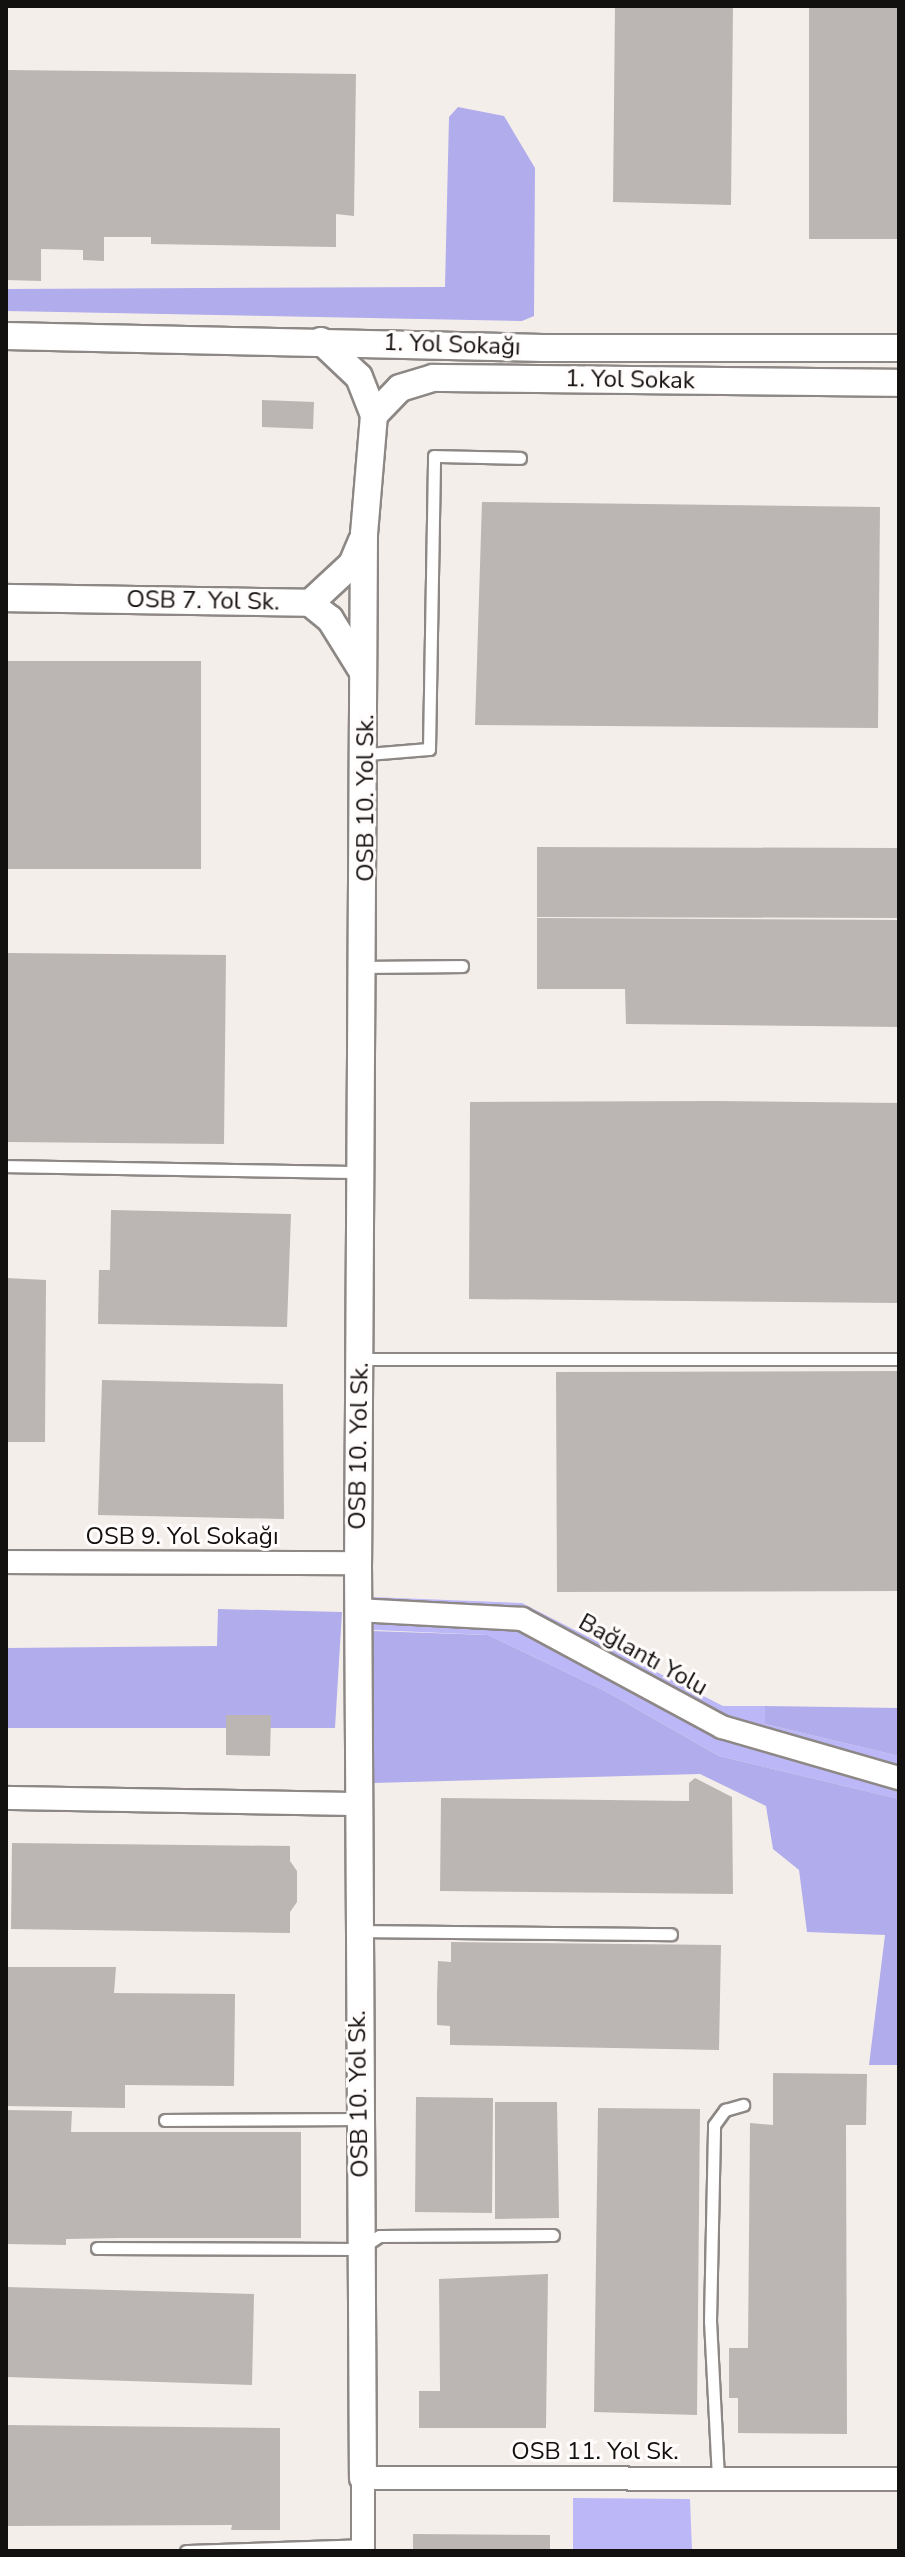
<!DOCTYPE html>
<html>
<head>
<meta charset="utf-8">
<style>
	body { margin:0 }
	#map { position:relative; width:905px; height:2557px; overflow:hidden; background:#f4eeeb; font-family:"Nunito Sans",sans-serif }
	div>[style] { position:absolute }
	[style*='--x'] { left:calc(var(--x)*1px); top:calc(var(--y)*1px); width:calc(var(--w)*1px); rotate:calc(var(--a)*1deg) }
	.green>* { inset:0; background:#bcb7f6 }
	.forest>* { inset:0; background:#b1aceb }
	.building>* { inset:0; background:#bbb6b3 }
	.roads { filter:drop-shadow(2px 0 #8d8885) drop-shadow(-2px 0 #8d8885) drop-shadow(0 2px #8d8885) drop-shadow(0 -2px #8d8885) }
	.service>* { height:11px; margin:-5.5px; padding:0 5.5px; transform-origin:5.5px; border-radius:5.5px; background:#fff }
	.minor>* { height:22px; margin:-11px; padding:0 11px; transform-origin:11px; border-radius:11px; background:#fff }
	.tertiary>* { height:26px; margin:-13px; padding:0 13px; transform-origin:13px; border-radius:13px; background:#fff }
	span { translate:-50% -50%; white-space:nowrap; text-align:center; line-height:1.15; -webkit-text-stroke:6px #fffcfb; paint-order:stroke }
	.street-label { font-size:24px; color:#131110 }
	.frame { position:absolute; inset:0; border:8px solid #131110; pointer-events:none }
</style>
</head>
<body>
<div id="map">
	<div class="green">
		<i style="clip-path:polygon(372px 1597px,522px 1603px,723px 1706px,765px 1706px,765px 1724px,899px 1756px,899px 1799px,719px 1756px,607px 1692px,488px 1635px,374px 1630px)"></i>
		<i style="clip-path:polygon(573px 2498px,690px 2499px,692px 2549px,573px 2551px)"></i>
	</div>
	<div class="forest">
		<i style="clip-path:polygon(458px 107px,504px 116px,535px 168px,534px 316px,522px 321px,6px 311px,6px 289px,445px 287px,449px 117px)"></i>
		<i style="clip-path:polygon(218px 1609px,342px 1612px,335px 1728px,6px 1728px,6px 1648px,217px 1646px)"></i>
		<i style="clip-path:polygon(372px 1631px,488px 1635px,607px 1692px,719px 1756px,899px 1799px,899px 2065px,869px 2065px,885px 1935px,807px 1932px,799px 1870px,773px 1849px,766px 1806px,700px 1774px,373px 1783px)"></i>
		<i style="clip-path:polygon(765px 1706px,899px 1708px,899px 1756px,765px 1724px)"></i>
	</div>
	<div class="building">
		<i style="clip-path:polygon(615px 6px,733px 6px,731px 205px,613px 202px)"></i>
		<i style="clip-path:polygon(809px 6px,899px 6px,899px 239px,809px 239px)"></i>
		<i style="clip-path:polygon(6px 70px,356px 74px,354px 216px,336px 214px,336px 247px,151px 244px,151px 237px,104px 237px,104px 261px,83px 260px,83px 250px,41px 249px,41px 281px,6px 280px)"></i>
		<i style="clip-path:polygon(262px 400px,314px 402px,313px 429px,262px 427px)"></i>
		<i style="clip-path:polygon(482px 502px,880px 507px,878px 728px,475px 725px)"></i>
		<i style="clip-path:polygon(6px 661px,201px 661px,201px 869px,6px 869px)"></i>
		<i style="clip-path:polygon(537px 847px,899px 848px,899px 918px,537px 917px)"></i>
		<i style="clip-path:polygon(537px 918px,899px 920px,899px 1027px,626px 1024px,625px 989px,537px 989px)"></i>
		<i style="clip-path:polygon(6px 953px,226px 955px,224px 1144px,6px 1142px)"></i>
		<i style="clip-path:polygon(716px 1101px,899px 1103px,899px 1303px,469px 1299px,470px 1102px)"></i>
		<i style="clip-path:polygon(111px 1210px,291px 1214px,287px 1327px,98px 1324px,99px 1270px,110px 1270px)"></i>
		<i style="clip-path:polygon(6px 1278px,46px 1280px,45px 1442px,6px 1442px)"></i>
		<i style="clip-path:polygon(899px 1371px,899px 1591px,557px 1592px,556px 1372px)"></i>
		<i style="clip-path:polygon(102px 1380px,283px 1384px,284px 1519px,98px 1515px)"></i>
		<i style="clip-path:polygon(226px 1715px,271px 1715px,270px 1756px,226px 1755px)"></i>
		<i style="clip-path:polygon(695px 1778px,732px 1797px,733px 1894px,440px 1891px,441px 1798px,689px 1801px,689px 1783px)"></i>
		<i style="clip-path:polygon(12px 1843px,290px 1846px,290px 1861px,297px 1871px,297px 1902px,290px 1912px,290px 1933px,11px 1929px)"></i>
		<i style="clip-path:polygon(451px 1942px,721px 1945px,719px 2050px,450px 2045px,450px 2026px,437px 2025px,437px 1993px,438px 1961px,451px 1962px)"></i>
		<i style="clip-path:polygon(6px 1967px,116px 1967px,114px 1993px,235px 1994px,234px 2086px,125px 2085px,125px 2108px,6px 2106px)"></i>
		<i style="clip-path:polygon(773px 2073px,867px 2074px,866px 2125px,846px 2125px,847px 2434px,738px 2433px,738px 2398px,729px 2398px,729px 2348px,748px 2348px,750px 2123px,773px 2125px)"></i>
		<i style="clip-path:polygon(416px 2097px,493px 2098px,492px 2213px,415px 2212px)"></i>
		<i style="clip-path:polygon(495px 2102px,557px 2102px,559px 2218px,495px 2219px)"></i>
		<i style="clip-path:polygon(598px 2108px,700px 2109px,697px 2415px,594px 2412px)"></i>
		<i style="clip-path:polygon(6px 2110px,72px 2111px,71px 2132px,301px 2132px,301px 2238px,119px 2238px,66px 2239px,66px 2245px,6px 2244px)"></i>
		<i style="clip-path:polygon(548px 2274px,546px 2428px,419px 2428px,419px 2391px,440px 2391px,439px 2279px)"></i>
		<i style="clip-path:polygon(6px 2287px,254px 2294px,252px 2385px,6px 2377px)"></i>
		<i style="clip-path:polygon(6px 2425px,280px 2428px,280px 2530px,231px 2530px,232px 2525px,6px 2526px)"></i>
		<i style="clip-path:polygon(413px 2534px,550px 2535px,550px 2551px,413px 2551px)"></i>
	</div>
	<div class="roads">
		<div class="service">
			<i style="--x:367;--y:754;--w:62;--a:-4.6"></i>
			<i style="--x:429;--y:749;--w:293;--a:-89"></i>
			<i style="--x:434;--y:456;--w:86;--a:1.3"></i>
			<i style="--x:364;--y:967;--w:98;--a:-0.6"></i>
			<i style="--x:6;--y:1166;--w:355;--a:1"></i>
			<i style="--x:360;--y:1359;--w:539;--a:0"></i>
			<i style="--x:359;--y:1931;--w:312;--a:0.6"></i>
			<i style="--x:165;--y:2120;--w:195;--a:-0.3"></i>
			<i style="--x:97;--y:2248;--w:263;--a:0.2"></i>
			<i style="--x:360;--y:2249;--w:23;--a:-34"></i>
			<i style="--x:379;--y:2236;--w:174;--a:-0.3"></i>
			<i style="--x:718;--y:2478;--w:157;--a:-92.9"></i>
			<i style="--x:710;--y:2321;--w:196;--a:-88.8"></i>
			<i style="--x:714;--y:2125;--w:19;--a:-54"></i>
			<i style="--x:725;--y:2110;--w:19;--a:-16"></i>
			<i style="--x:186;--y:2551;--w:177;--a:-1.9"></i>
		</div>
		<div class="minor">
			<i style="--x:6;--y:1562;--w:352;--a:0.2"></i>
			<i style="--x:358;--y:1610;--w:164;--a:3.1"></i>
			<i style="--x:522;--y:1619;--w:227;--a:28.4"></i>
			<i style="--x:722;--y:1727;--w:184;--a:16.1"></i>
			<i style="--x:6;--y:1798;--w:351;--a:1"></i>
			<i style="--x:363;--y:2551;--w:73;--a:-90"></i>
			<i style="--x:363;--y:2478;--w:536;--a:0.11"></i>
		</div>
		<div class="tertiary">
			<i style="--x:6;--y:336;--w:537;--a:1.28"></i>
			<i style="--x:543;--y:348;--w:356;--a:0"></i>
			<i style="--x:321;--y:341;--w:52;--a:43.5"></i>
			<i style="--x:359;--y:377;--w:41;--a:68.5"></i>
			<i style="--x:374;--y:415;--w:119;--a:94.8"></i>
			<i style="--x:364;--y:534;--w:1029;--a:90.33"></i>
			<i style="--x:358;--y:1563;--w:915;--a:89.69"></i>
			<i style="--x:374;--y:415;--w:37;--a:-46"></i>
			<i style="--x:400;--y:388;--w:34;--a:-17"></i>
			<i style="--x:433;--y:378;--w:466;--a:0.6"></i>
			<i style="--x:6;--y:598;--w:304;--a:0.9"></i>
			<i style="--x:310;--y:603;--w:57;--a:-42.9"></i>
			<i style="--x:352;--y:564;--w:25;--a:-67"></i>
			<i style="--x:310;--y:603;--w:26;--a:39"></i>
			<i style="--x:330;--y:619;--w:62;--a:58.1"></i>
		</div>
	</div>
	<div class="street-label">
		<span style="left:452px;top:345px;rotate:2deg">1. Yol Sokağı</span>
		<span style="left:630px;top:380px;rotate:1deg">1. Yol Sokak</span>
		<span style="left:203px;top:601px;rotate:1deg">OSB 7. Yol Sk.</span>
		<span style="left:366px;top:798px;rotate:-90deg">OSB 10. Yol Sk.</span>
		<span style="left:359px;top:1446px;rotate:-89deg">OSB 10. Yol Sk.</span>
		<span style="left:182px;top:1537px">OSB 9. Yol Sokağı</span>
		<span style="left:643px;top:1655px;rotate:29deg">Bağlantı Yolu</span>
		<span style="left:359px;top:2094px;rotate:-91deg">OSB 10. Yol Sk.</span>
		<span style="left:595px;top:2452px">OSB 11. Yol Sk.</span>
	</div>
	<div class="frame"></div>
</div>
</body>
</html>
